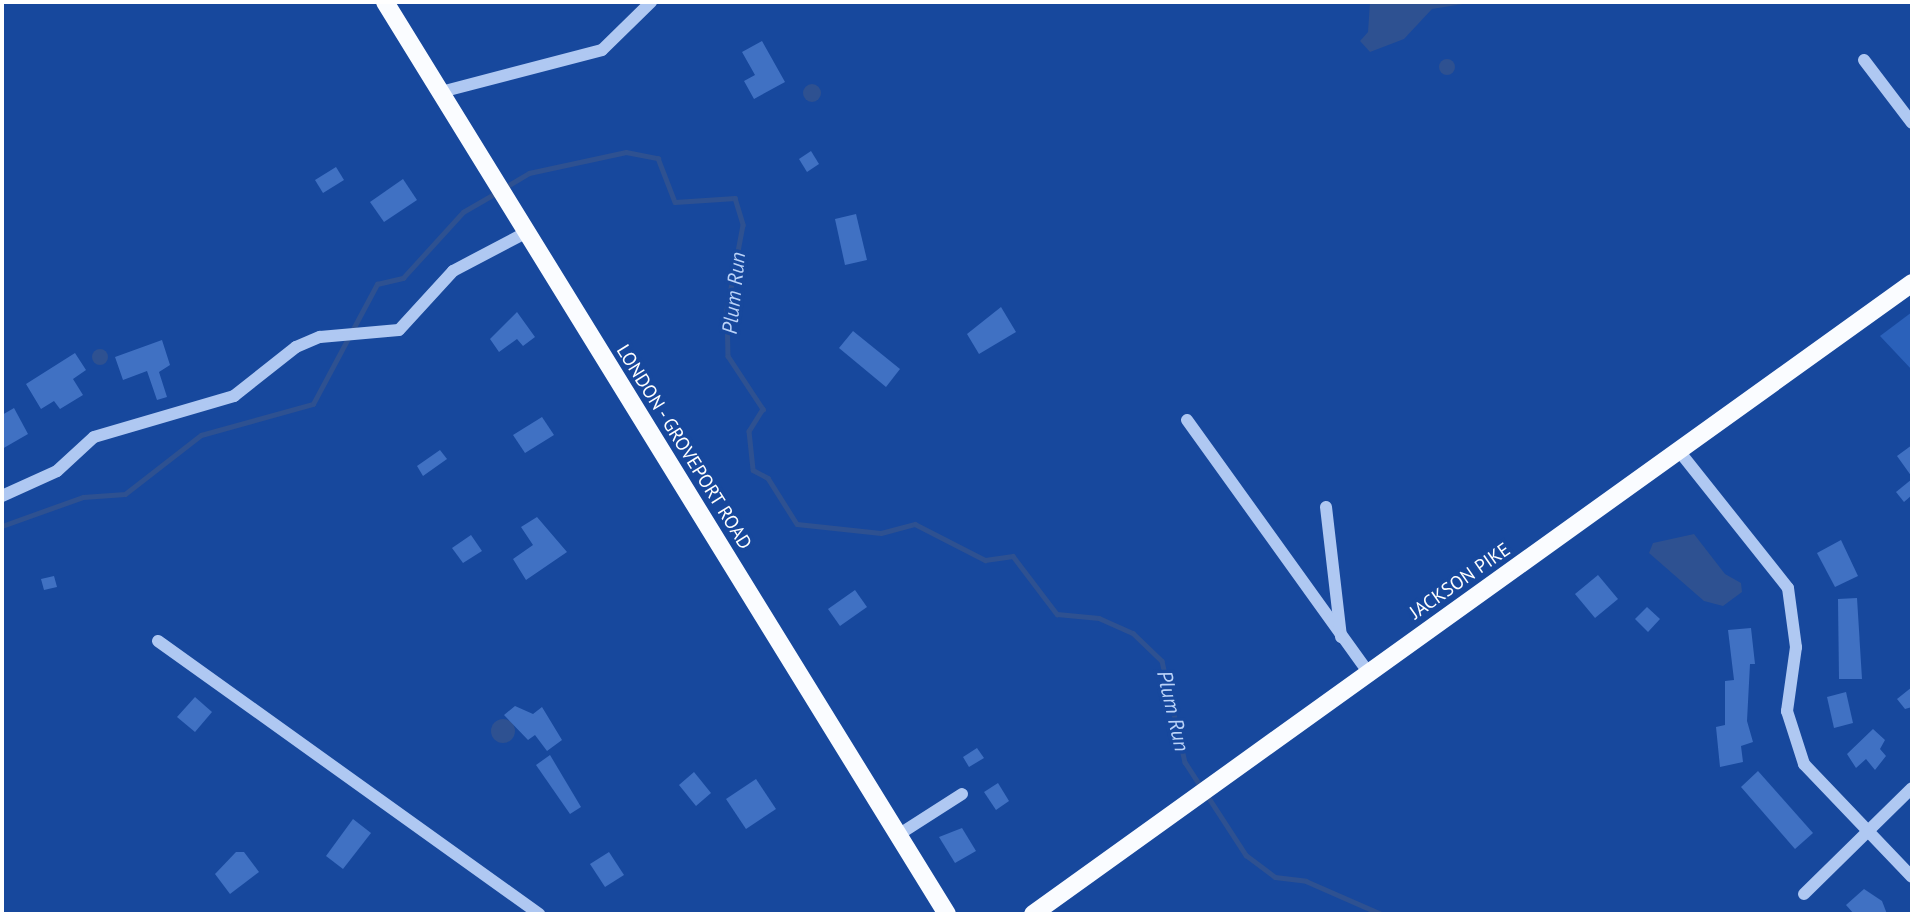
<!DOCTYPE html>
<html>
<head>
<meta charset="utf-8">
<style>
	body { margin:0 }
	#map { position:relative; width:1914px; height:916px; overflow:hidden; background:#17489d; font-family:"PT Sans",sans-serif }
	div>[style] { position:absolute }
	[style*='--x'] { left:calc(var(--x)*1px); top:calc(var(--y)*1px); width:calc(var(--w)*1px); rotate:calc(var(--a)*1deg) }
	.green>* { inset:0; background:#2b61ba }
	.water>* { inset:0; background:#2e5191 }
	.round { border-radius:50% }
	.stream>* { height:4.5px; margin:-2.25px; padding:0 2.25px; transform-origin:2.25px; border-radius:2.25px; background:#2e5191 }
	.building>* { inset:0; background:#4071c3 }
	.minor>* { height:12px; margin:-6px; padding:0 6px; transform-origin:6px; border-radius:6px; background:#afc8f2 }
	.major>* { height:18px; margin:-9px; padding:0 9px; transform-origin:9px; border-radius:9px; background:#fafcff }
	span { translate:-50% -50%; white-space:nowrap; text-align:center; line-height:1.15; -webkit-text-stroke:7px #17489d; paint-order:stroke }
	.street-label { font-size:19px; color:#fff }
	.water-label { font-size:21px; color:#bbd3f9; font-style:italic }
	.frame { position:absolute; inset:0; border:4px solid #fff; pointer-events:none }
</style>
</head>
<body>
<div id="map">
	<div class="green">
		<i style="clip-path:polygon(1912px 312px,1912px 370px,1880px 336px)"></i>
	</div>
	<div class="water">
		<i style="clip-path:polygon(1370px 2px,1475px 2px,1432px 9px,1404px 39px,1370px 52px,1360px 41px,1368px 32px)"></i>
		<i class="round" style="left:1439px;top:59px;width:16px;height:16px"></i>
		<i class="round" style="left:803px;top:84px;width:18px;height:18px"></i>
		<i class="round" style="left:92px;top:349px;width:16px;height:16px"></i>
		<i style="clip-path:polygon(1694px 534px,1725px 574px,1741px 583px,1742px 592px,1723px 606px,1704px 601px,1649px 553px,1653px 543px)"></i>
		<i class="round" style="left:491px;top:719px;width:24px;height:24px"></i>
	</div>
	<div class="stream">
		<i style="--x:504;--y:188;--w:29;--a:-31"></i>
		<i style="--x:529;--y:173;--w:99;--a:-12.2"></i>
		<i style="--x:626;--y:152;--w:33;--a:11"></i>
		<i style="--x:658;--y:158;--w:47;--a:68.9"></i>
		<i style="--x:675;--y:202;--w:60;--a:-3.8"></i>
		<i style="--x:735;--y:198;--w:28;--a:73"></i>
		<i style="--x:743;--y:225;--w:86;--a:100.7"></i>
		<i style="--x:727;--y:310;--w:46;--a:88.8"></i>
		<i style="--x:728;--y:356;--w:64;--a:56.6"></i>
		<i style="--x:763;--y:409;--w:26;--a:122"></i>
		<i style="--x:749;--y:431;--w:39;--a:84"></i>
		<i style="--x:753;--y:470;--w:17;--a:28"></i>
		<i style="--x:768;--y:478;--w:54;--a:57.8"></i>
		<i style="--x:797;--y:524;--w:84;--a:6.1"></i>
		<i style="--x:881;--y:533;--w:35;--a:-15"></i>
		<i style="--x:915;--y:524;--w:79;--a:27.2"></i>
		<i style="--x:985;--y:560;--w:28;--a:-8"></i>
		<i style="--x:1013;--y:556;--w:73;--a:52.8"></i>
		<i style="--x:1057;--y:614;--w:42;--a:5.4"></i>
		<i style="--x:1099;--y:618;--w:37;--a:24"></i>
		<i style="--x:1133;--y:633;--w:40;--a:44"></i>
		<i style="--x:1162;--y:661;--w:104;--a:77.2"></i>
		<i style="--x:1185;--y:762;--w:31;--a:57"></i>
		<i style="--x:2;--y:526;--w:86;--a:-19.7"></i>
		<i style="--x:83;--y:497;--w:42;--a:-4.1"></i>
		<i style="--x:125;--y:494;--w:96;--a:-37.8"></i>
		<i style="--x:201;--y:435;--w:116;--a:-15.5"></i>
		<i style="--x:313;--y:404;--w:136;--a:-61.9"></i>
		<i style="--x:377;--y:284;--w:27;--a:-13"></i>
		<i style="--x:403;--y:278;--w:89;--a:-47.7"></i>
		<i style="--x:463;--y:212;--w:39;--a:-30"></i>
		<i style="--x:1207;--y:795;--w:72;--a:57"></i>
		<i style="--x:1246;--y:855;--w:36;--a:37"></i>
		<i style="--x:1275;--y:877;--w:31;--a:7"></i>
		<i style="--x:1306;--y:881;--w:82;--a:23.7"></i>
	</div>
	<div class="building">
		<i style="clip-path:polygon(762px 41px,785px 82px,754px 99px,744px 81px,755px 75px,742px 52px)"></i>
		<i style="clip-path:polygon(811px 151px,819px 164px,807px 172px,799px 159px)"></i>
		<i style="clip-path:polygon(336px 167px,344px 180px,323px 193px,315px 180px)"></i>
		<i style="clip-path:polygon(403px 179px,417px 200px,384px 222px,370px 202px)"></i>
		<i style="clip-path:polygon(856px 214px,867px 260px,845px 265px,835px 219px)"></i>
		<i style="clip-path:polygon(1001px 307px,1016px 332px,979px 354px,967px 334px)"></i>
		<i style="clip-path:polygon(517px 312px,535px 337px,523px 346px,517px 339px,499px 352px,490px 339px)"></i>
		<i style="clip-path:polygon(853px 331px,900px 369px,886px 387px,839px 348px)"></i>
		<i style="clip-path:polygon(162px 340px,170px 365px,159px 372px,167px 397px,157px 400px,147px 371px,123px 380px,115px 357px)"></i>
		<i style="clip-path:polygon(75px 353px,86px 370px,73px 379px,83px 395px,60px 409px,54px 401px,41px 409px,26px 384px)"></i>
		<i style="clip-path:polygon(14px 408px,28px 434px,2px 449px,2px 415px)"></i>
		<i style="clip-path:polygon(542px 417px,554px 435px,525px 453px,513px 435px)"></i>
		<i style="clip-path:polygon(1912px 445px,1912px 477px,1897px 456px)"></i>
		<i style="clip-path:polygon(440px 450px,447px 459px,423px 476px,417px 466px)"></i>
		<i style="clip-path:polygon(1912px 479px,1912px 495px,1904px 502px,1896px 492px)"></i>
		<i style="clip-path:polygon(537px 517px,567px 552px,526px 580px,513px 559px,533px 545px,521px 527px)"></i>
		<i style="clip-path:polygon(471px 535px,482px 551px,463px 563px,452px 548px)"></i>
		<i style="clip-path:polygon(1841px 540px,1858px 576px,1835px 587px,1817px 553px)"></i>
		<i style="clip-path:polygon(1598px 575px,1618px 599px,1595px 618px,1575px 594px)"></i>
		<i style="clip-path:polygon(54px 576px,57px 587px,44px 590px,41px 579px)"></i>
		<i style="clip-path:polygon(855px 590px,867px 607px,840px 626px,828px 609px)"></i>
		<i style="clip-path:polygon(1857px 598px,1862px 679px,1839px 679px,1838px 599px)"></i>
		<i style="clip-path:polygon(1647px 607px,1660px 619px,1648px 632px,1635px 619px)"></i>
		<i style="clip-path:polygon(1751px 628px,1755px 664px,1750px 664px,1747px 721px,1753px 742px,1741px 746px,1743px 762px,1720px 767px,1716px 727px,1725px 725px,1725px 681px,1734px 680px,1728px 630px)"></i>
		<i style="clip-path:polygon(1912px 687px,1912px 707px,1905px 709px,1897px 699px)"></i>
		<i style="clip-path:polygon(1846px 692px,1853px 723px,1834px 728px,1827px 697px)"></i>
		<i style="clip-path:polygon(195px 697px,212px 712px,195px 732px,177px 717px)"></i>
		<i style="clip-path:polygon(515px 706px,533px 714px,542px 707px,562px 740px,547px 751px,535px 735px,528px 740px,504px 715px)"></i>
		<i style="clip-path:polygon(1873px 729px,1885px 740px,1880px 749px,1886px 756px,1875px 770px,1866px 759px,1856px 768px,1847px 754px)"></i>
		<i style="clip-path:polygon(977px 748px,984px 758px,969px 767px,963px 757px)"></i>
		<i style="clip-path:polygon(550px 755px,581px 807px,570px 814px,536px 765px)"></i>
		<i style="clip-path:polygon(1758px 771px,1813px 833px,1795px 849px,1741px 787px)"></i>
		<i style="clip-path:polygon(694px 772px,711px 793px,696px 806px,679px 785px)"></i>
		<i style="clip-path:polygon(756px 779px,776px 809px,746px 829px,726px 799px)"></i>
		<i style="clip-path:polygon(998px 783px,1009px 801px,996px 810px,984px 792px)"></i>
		<i style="clip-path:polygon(353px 819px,371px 833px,343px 869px,326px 856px)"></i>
		<i style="clip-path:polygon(962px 828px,976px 851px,955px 863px,939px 837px)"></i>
		<i style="clip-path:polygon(236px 852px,244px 852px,259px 872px,230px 894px,215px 874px)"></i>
		<i style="clip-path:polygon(609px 852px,624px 875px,605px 887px,590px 864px)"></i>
		<i style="clip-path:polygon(1864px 889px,1882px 901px,1887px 914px,1854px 914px,1846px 905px)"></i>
	</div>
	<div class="minor">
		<i style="--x:1864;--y:60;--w:79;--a:52.7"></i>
		<i style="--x:441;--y:92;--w:166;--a:-14.6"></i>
		<i style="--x:602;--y:50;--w:69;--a:-44.4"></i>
		<i style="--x:1187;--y:420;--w:310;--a:54.3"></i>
		<i style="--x:1679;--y:451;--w:175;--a:51.5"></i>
		<i style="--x:1788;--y:588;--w:60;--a:82.3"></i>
		<i style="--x:1796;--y:647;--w:65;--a:98"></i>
		<i style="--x:1787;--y:711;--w:56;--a:72.2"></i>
		<i style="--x:1804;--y:764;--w:156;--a:46.3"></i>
		<i style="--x:2;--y:496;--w:60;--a:-24.4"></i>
		<i style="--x:57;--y:471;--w:50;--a:-42.6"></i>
		<i style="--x:94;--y:437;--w:146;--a:-16.3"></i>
		<i style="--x:234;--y:396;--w:79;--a:-38.3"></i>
		<i style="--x:296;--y:347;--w:26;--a:-23"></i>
		<i style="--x:320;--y:337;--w:79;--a:-5.1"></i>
		<i style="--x:399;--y:330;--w:80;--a:-47.5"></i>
		<i style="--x:453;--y:271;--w:84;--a:-27.8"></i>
		<i style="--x:1326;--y:507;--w:131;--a:83.4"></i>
		<i style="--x:158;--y:641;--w:469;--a:35.6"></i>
		<i style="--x:898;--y:835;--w:76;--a:-32.6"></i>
		<i style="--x:1804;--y:894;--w:151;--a:-44.5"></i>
	</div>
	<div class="major">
		<i style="--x:385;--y:2;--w:1071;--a:58.36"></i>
		<i style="--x:1033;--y:914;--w:1082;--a:-35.67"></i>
	</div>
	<div class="street-label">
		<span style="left:684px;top:447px;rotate:58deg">LONDON - GROVEPORT ROAD</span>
		<span style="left:1460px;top:581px;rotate:-35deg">JACKSON PIKE</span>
	</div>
	<div class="water-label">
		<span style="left:734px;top:293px;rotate:-84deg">Plum Run</span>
		<span style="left:1173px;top:711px;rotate:77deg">Plum Run</span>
	</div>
	<div class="frame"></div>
</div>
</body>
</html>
